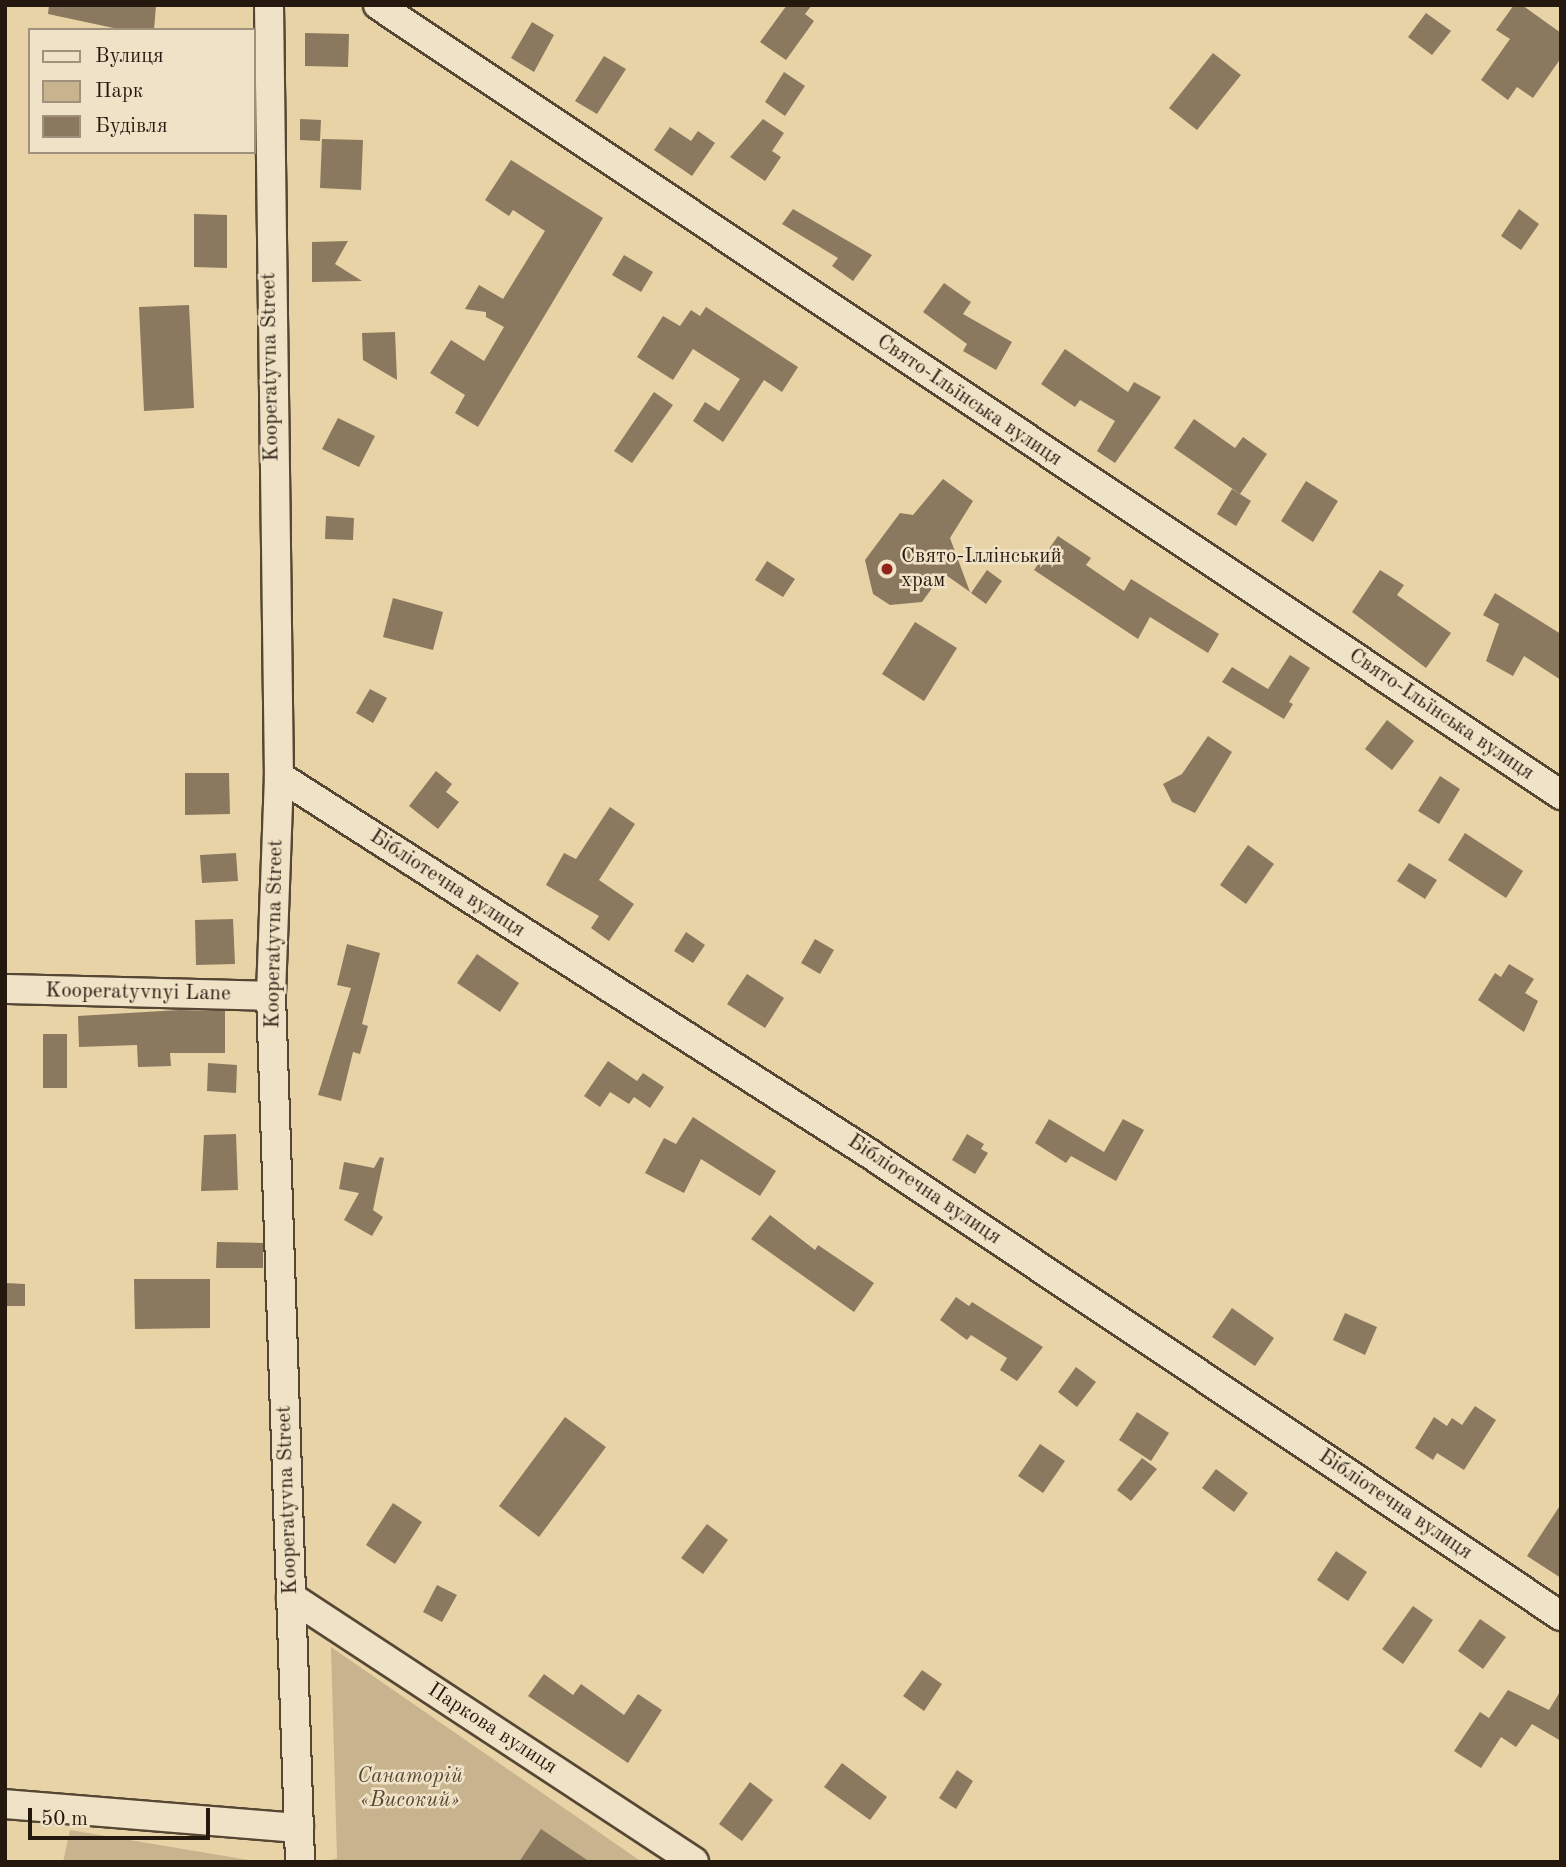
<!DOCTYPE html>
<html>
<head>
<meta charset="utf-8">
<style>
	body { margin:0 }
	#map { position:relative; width:1566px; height:1867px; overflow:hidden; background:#e8d3a7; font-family:"Old Standard TT",serif }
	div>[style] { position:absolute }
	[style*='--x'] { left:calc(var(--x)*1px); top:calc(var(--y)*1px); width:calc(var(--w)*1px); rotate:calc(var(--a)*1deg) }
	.green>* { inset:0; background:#c7b38d }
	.building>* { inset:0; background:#8a795e }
	.roads { filter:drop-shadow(2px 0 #564734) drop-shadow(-2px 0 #564734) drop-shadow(0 2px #564734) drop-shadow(0 -2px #564734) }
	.street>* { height:28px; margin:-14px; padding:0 14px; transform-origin:14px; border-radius:14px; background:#f0e2c6 }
	.dots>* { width:19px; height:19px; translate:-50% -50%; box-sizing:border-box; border:4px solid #f0e2c6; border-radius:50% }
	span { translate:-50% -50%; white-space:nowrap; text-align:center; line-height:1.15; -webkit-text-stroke:5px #f0e2c6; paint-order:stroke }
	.street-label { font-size:21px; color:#25180e }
	.poi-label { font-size:21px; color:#25180e }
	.left { translate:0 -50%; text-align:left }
	.park-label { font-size:21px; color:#564634; font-style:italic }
	.frame { position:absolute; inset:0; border:7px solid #25180e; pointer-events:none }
	.legend { position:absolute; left:28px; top:28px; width:228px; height:126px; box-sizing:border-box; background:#f0e2c6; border:2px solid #9f917c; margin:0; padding:9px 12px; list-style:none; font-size:21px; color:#25180e }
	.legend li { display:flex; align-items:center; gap:14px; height:35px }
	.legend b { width:35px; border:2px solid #9f917c }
	.scale { position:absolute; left:28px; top:1808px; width:182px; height:32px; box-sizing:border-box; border:4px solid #25180e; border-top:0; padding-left:9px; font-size:21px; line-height:24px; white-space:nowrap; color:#25180e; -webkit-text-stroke:5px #f0e2c6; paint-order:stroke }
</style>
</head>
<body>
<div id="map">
	<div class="green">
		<i style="clip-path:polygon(331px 1647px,642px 1862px,325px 1862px,337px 1858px)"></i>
		<i style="clip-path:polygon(70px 1830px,260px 1862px,63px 1862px)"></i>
	</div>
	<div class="building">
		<i style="clip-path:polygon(49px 5px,156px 5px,154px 30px,123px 30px,48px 14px)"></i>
		<i style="clip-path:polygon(787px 5px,812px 5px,805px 14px,814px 21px,786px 60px,760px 42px)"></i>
		<i style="clip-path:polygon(1514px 5px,1522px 5px,1561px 33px,1561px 58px,1533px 98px,1517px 87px,1508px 100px,1481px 80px,1510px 39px,1496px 30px)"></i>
		<i style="clip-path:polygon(1426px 13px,1451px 31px,1432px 55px,1408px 37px)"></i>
		<i style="clip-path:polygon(532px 22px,554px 35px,534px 72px,511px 58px)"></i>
		<i style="clip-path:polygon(305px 33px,349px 34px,348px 67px,305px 66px)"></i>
		<i style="clip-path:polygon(1213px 53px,1241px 75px,1197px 130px,1169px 108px)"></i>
		<i style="clip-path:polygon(604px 56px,626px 69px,597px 114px,575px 101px)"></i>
		<i style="clip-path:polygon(784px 72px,805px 86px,785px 116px,765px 102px)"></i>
		<i style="clip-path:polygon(300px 119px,321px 120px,320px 141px,300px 140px)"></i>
		<i style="clip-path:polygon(763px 119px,784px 133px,772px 151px,781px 157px,765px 181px,730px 157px)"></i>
		<i style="clip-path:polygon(670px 127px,691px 141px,698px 131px,715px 143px,692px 176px,654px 150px)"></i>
		<i style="clip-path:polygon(322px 139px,363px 140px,361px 190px,320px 188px)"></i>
		<i style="clip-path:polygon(511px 160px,603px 218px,478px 427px,455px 413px,465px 395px,430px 373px,451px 340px,484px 361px,504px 327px,486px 317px,486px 312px,465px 309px,479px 285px,503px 299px,545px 231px,513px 210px,509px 216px,485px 200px)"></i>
		<i style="clip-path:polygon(793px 209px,872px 255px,853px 281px,832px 266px,838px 258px,782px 224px)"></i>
		<i style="clip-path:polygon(1519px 209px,1539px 224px,1521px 250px,1501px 236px)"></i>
		<i style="clip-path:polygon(194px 214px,227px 215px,227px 268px,194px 267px)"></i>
		<i style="clip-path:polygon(348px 241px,335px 264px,362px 281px,312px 282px,312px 242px)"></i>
		<i style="clip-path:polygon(624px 255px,653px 272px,641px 292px,612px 275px)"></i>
		<i style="clip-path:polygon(944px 283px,971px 302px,963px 314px,1012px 342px,996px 370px,963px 351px,967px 344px,923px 312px)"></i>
		<i style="clip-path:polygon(189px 305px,194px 408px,144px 411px,139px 307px)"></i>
		<i style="clip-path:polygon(706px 307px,798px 367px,782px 392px,764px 380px,723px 442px,693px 421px,705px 402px,719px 411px,740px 379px,693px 349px,673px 380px,637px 357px,663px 316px,680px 326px,691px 310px,700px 316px)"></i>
		<i style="clip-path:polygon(395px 332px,397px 380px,363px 360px,362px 333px)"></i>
		<i style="clip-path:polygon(1065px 349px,1128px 392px,1134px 382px,1161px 397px,1115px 463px,1097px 451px,1115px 421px,1080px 400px,1075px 407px,1041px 384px)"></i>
		<i style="clip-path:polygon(654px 392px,673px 405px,632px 463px,614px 451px)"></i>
		<i style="clip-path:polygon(338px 418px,375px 436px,359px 467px,322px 449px)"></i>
		<i style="clip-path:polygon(1194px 419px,1235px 448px,1243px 437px,1267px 454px,1240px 494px,1174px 448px)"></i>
		<i style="clip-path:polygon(943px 479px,973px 501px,950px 538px,970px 592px,943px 573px,922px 602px,890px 605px,873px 594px,865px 560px,900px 513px,913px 515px)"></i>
		<i style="clip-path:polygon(1306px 481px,1338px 501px,1313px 542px,1281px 521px)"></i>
		<i style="clip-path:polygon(1232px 489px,1251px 501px,1236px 526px,1217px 514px)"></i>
		<i style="clip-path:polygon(326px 516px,354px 518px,353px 540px,325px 539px)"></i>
		<i style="clip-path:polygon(1058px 536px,1091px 558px,1086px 565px,1124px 591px,1131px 579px,1219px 634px,1208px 653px,1150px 617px,1138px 639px,1034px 570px)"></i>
		<i style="clip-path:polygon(767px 561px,795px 579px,783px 597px,755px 580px)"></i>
		<i style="clip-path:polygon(987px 570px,1002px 581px,986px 604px,971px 593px)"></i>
		<i style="clip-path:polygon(1380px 570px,1404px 585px,1397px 595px,1451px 633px,1426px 668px,1352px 612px)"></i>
		<i style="clip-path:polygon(1495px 593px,1561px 634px,1561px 680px,1524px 656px,1513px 676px,1486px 661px,1499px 624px,1483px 615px)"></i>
		<i style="clip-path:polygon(393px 598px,443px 612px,433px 650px,383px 637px)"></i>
		<i style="clip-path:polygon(915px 622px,957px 648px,924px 701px,882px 674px)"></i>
		<i style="clip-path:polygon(1290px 655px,1310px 668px,1289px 702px,1293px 704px,1284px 719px,1222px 682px,1232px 667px,1268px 689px)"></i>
		<i style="clip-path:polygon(370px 689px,387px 698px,373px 723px,356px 713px)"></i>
		<i style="clip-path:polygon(1387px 720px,1414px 741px,1392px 770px,1365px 749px)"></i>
		<i style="clip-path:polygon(1208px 736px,1232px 752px,1195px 813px,1172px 802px,1163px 784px,1182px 774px)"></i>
		<i style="clip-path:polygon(436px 771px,452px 784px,446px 792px,459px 802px,438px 829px,409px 806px)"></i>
		<i style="clip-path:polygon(185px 773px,229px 773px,230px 814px,185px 815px)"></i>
		<i style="clip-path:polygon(1440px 776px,1460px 789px,1439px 824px,1418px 811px)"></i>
		<i style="clip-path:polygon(610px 807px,635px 824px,599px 880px,634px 904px,609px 941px,591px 928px,599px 916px,546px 885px,564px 853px,576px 859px)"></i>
		<i style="clip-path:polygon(1465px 833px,1523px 871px,1506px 898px,1448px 860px)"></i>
		<i style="clip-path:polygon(1248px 845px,1274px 864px,1246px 904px,1220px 885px)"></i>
		<i style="clip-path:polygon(236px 853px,238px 881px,202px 883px,200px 855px)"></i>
		<i style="clip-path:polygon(1409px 863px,1437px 880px,1425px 899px,1397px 881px)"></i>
		<i style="clip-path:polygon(233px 919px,235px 964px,196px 965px,195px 920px)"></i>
		<i style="clip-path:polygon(686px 932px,705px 945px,693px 963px,674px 951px)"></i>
		<i style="clip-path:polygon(815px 939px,834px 950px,820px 974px,801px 963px)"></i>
		<i style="clip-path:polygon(347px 944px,380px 953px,362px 1024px,368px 1026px,360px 1054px,353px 1052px,341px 1101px,318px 1095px,351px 988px,337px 985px)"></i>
		<i style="clip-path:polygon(477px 954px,519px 983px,500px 1012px,457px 983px)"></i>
		<i style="clip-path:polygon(1509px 964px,1534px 979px,1525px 993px,1538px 1001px,1524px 1032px,1478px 1000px,1495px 973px,1501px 977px)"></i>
		<i style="clip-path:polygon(747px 974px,784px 998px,765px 1028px,727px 1004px)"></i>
		<i style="clip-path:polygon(179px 1010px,225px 1011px,225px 1053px,170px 1053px,171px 1066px,138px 1067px,137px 1045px,79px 1047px,78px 1016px)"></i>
		<i style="clip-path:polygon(43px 1034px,67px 1034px,67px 1088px,43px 1088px)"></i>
		<i style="clip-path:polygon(608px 1061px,637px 1081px,643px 1073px,664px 1087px,650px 1108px,634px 1097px,629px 1104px,610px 1092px,600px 1107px,584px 1096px)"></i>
		<i style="clip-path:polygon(208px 1063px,237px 1065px,236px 1093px,207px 1091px)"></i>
		<i style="clip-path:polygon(693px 1117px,776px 1171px,760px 1196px,701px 1159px,684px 1193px,645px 1173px,664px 1138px,676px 1144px)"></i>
		<i style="clip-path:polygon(1049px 1119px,1104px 1152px,1123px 1119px,1144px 1130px,1116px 1181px,1071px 1156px,1066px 1163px,1035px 1143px)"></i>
		<i style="clip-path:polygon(236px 1134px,238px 1190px,201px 1191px,204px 1135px)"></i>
		<i style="clip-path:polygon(967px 1134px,984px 1144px,981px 1149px,988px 1153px,975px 1174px,952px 1160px)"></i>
		<i style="clip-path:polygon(380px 1157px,384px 1158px,373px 1210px,383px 1217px,372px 1236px,344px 1220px,359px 1193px,339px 1189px,344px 1162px,374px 1168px)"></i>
		<i style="clip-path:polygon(770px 1215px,815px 1250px,818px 1245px,874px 1283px,854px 1312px,751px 1239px)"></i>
		<i style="clip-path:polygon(217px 1242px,263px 1243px,263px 1268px,216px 1268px)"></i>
		<i style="clip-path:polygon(134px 1279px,210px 1279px,210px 1328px,135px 1329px)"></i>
		<i style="clip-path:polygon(5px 1283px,25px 1284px,25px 1306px,5px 1306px)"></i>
		<i style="clip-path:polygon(956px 1297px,969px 1306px,972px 1302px,1043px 1347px,1017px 1381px,1000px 1370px,1007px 1358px,971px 1335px,967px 1340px,940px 1320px)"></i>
		<i style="clip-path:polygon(1232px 1308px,1274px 1338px,1255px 1366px,1212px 1337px)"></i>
		<i style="clip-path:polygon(1345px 1313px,1377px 1327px,1365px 1355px,1333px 1340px)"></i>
		<i style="clip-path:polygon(1076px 1367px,1096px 1382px,1077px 1407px,1058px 1392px)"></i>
		<i style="clip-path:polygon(1475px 1406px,1496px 1420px,1464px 1470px,1437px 1453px,1433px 1460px,1415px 1448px,1434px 1417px,1447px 1426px,1452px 1418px,1462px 1425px)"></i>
		<i style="clip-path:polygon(1137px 1412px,1169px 1433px,1151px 1461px,1119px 1440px)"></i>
		<i style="clip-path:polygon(565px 1417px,606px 1447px,539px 1537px,499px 1506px)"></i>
		<i style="clip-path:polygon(1040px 1444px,1065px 1461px,1043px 1493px,1018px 1476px)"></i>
		<i style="clip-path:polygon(1142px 1458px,1157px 1469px,1131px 1501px,1117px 1490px)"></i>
		<i style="clip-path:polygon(1216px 1469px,1248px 1493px,1234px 1512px,1202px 1488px)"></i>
		<i style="clip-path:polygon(393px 1503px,422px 1522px,395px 1564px,366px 1545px)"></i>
		<i style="clip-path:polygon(1561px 1504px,1561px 1578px,1527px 1556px)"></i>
		<i style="clip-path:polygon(707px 1524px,728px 1540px,703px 1574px,681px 1558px)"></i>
		<i style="clip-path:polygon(1336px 1551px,1367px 1572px,1348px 1601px,1317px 1580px)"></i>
		<i style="clip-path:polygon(437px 1585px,457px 1595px,442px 1622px,423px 1612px)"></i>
		<i style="clip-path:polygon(1413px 1606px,1433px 1620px,1403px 1664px,1382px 1649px)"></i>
		<i style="clip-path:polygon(1480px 1619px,1506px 1637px,1483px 1669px,1458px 1651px)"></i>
		<i style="clip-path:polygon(922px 1670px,942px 1684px,924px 1711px,903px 1696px)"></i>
		<i style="clip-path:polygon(544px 1674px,573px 1695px,581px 1684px,624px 1715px,638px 1694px,662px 1710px,628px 1763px,528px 1696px)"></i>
		<i style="clip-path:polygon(1508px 1690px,1549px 1710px,1561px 1690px,1561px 1741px,1532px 1724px,1516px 1747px,1501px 1737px,1481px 1768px,1454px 1751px,1480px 1712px,1489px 1718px)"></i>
		<i style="clip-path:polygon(842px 1763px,887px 1797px,870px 1820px,824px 1787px)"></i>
		<i style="clip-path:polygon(957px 1770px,973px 1781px,956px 1809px,939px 1798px)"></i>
		<i style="clip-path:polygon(750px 1782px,773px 1800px,742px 1841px,719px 1824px)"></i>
		<i style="clip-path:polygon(541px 1829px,590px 1862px,519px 1862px)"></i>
	</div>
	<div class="roads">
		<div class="street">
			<i style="--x:269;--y:5;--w:771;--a:89.26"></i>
			<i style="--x:279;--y:776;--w:220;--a:92.1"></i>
			<i style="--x:271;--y:996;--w:866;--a:88.08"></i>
			<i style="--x:378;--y:5;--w:1423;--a:33.73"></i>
			<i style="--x:279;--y:776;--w:702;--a:32.6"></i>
			<i style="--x:870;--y:1154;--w:831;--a:33.77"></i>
			<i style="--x:5;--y:989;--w:266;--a:1.5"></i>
			<i style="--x:291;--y:1597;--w:482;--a:33.3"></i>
			<i style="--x:5;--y:1804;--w:295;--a:4.7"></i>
		</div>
	</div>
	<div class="dots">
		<i style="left:887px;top:569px;background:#8f2418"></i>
	</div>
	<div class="street-label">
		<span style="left:271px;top:367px;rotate:-91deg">Kooperatyvna Street</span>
		<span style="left:969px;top:401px;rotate:34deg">Свято-Ільїнська вулиця</span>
		<span style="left:1441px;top:715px;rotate:34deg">Свято-Ільїнська вулиця</span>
		<span style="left:447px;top:884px;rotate:33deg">Бібліотечна вулиця</span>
		<span style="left:275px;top:934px;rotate:-89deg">Kooperatyvna Street</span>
		<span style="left:138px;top:993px;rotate:1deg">Kooperatyvnyi Lane</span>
		<span style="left:924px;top:1190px;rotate:34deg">Бібліотечна вулиця</span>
		<span style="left:288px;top:1500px;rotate:-92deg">Kooperatyvna Street</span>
		<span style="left:1395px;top:1505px;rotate:34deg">Бібліотечна вулиця</span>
		<span style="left:492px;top:1729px;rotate:33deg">Паркова вулиця</span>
	</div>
	<div class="poi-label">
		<span class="left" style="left:901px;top:569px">Свято-Іллінський<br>храм</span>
	</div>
	<div class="park-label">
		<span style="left:410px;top:1789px">Санаторій<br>«Високий»</span>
	</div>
	<div class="frame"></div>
	<ul class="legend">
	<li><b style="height:9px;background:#f0e2c6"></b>Вулиця</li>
	<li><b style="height:19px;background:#c7b38d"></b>Парк</li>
	<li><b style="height:19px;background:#8a795e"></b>Будівля</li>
	</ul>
	<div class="scale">50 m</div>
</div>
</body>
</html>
